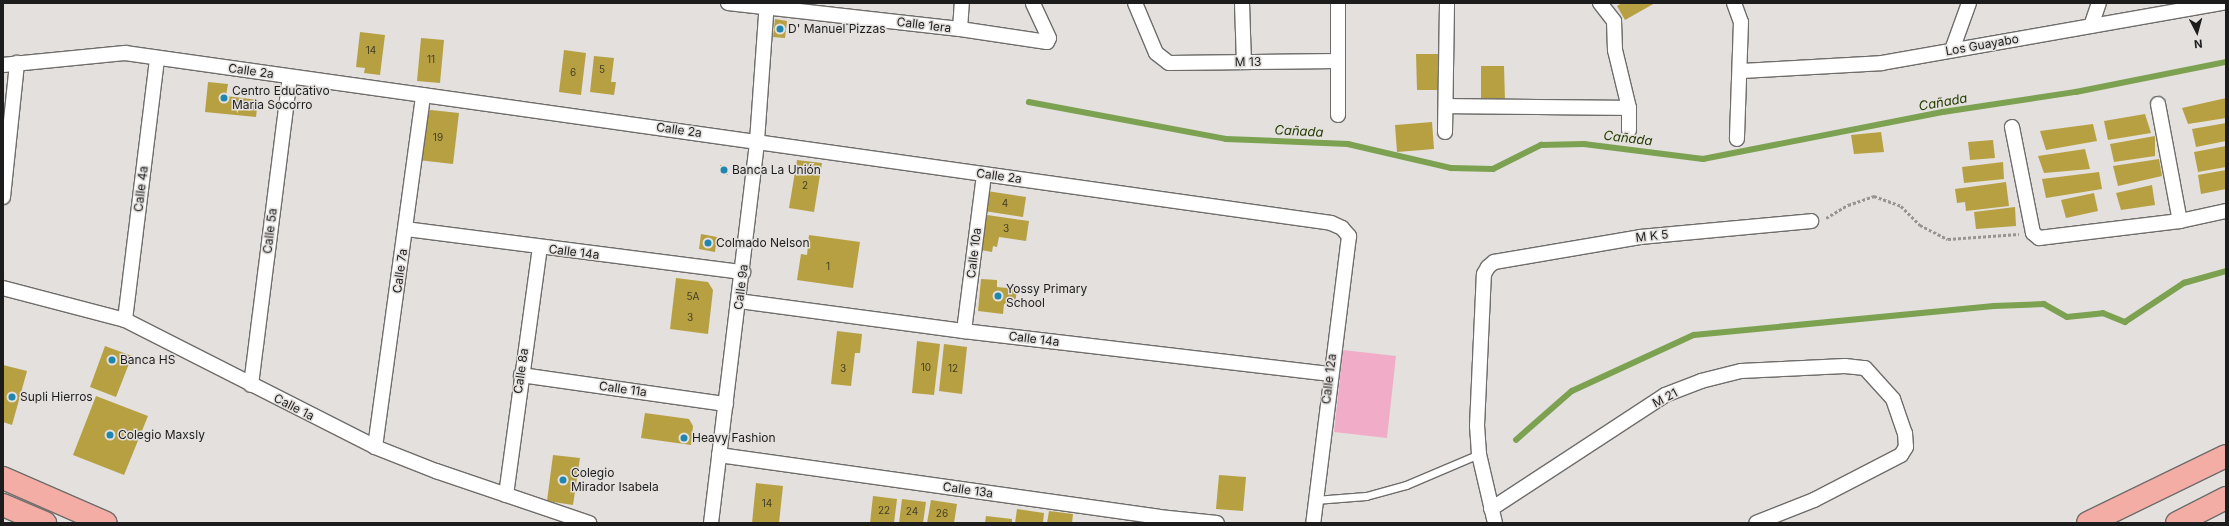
<!DOCTYPE html>
<html>
<head>
<meta charset="utf-8">
<style>
	body { margin:0 }
	#map { position:relative; width:2229px; height:526px; overflow:hidden; background:#e3e0de; font-family:Inter,sans-serif }
	div>[style] { position:absolute }
	[style*='--x'] { left:calc(var(--x)*1px); top:calc(var(--y)*1px); width:calc(var(--w)*1px); rotate:calc(var(--a)*1deg) }
	.green>* { inset:0; background:#f1adc7 }
	.stream>* { height:5.5px; margin:-2.75px; padding:0 2.75px; transform-origin:2.75px; border-radius:2.75px; background:#7ca150 }
	.building>* { inset:0; background:#b7a042 }
	.path>* { height:2.5px; margin-top:-1.25px; transform-origin:0; background:repeating-linear-gradient(90deg,#979594 0 3px,transparent 0 5px) }
	.roads { filter:drop-shadow(1px 0 #6f6d6b) drop-shadow(-1px 0 #6f6d6b) drop-shadow(0 1px #6f6d6b) drop-shadow(0 -1px #6f6d6b) }
	.service>* { height:7px; margin:-3.5px; padding:0 3.5px; transform-origin:3.5px; border-radius:3.5px; background:#fff }
	.minor>* { height:14px; margin:-7px; padding:0 7px; transform-origin:7px; border-radius:7px; background:#fff }
	.primary>* { height:22px; margin:-11px; padding:0 11px; transform-origin:11px; border-radius:11px; background:#f4ada5 }
	.dots>* { width:11px; height:11px; translate:-50% -50%; box-sizing:border-box; border:2px solid #e3e0de; border-radius:50% }
	span { translate:-50% -50%; white-space:nowrap; text-align:center; line-height:1.15; -webkit-text-stroke:3px #e3e0de; paint-order:stroke }
	.number-label { font-size:10px; color:#443d26 }
	.number-label span { -webkit-text-stroke-width:0 }
	.street-label { font-size:12px; color:#1d1c1c }
	.poi-label { font-size:12px; color:#1d1c1c }
	.left { translate:0 -50%; text-align:left }
	.water-label { font-size:13px; color:#243b00; font-style:italic }
	.frame { position:absolute; inset:0; border:4px solid #1d1c1c; pointer-events:none }
	.north { position:absolute; left:2177px; top:12px; width:40px; height:40px; -webkit-text-stroke:3px #e3e0de; paint-order:stroke; rotate:174deg; font-size:11px; font-weight:700; line-height:16px; text-align:center; color:#1d1c1c }
	.north::after { content:''; display:block; margin:auto; width:14px; height:18px; background:#1d1c1c; clip-path:polygon(50% 0,100% 100%,50% 72%,0 100%) }
</style>
</head>
<body>
<div id="map">
	<div class="green">
		<i style="clip-path:polygon(1343px 350px,1396px 356px,1387px 438px,1334px 432px)"></i>
	</div>
	<div class="stream">
		<i style="--x:1029;--y:102;--w:200;--a:10.6"></i>
		<i style="--x:1226;--y:139;--w:122;--a:2.3"></i>
		<i style="--x:1348;--y:144;--w:106;--a:13.1"></i>
		<i style="--x:1451;--y:168;--w:42;--a:1.4"></i>
		<i style="--x:1493;--y:169;--w:54;--a:-26.6"></i>
		<i style="--x:1541;--y:145;--w:43;--a:-1.3"></i>
		<i style="--x:1584;--y:144;--w:120;--a:7.2"></i>
		<i style="--x:1703;--y:159;--w:245;--a:-11.1"></i>
		<i style="--x:1943;--y:112;--w:134;--a:-8.6"></i>
		<i style="--x:2076;--y:92;--w:153;--a:-11.3"></i>
		<i style="--x:1516;--y:440;--w:74;--a:-41.2"></i>
		<i style="--x:1572;--y:391;--w:134;--a:-24.7"></i>
		<i style="--x:1694;--y:335;--w:301;--a:-5.5"></i>
		<i style="--x:1994;--y:306;--w:50;--a:-2.3"></i>
		<i style="--x:2044;--y:304;--w:26;--a:29"></i>
		<i style="--x:2067;--y:317;--w:36;--a:-6"></i>
		<i style="--x:2103;--y:313;--w:24;--a:22"></i>
		<i style="--x:2125;--y:322;--w:71;--a:-33.5"></i>
		<i style="--x:2184;--y:283;--w:44;--a:-15.9"></i>
	</div>
	<div class="building">
		<i style="clip-path:polygon(1622px 3px,1655px 3px,1625px 20px,1617px 6px)"></i>
		<i style="clip-path:polygon(775px 19px,787px 21px,785px 38px,773px 37px)"></i>
		<i style="clip-path:polygon(360px 32px,385px 35px,380px 75px,364px 73px,365px 68px,356px 67px)"></i>
		<i style="clip-path:polygon(421px 38px,444px 40px,440px 83px,417px 81px)"></i>
		<i style="clip-path:polygon(564px 50px,586px 53px,581px 95px,559px 92px)"></i>
		<i style="clip-path:polygon(1416px 54px,1438px 54px,1439px 90px,1417px 90px)"></i>
		<i style="clip-path:polygon(594px 56px,614px 58px,611px 82px,616px 82px,614px 95px,590px 92px)"></i>
		<i style="clip-path:polygon(1481px 66px,1504px 66px,1505px 101px,1481px 101px)"></i>
		<i style="clip-path:polygon(208px 82px,228px 84px,226px 96px,258px 100px,256px 117px,205px 112px)"></i>
		<i style="clip-path:polygon(2226px 98px,2226px 118px,2188px 124px,2182px 108px)"></i>
		<i style="clip-path:polygon(431px 110px,459px 113px,453px 164px,418px 160px,426px 112px)"></i>
		<i style="clip-path:polygon(2145px 114px,2151px 133px,2108px 140px,2104px 121px)"></i>
		<i style="clip-path:polygon(1432px 122px,1434px 149px,1397px 152px,1395px 125px)"></i>
		<i style="clip-path:polygon(2226px 123px,2226px 141px,2196px 147px,2192px 129px)"></i>
		<i style="clip-path:polygon(2093px 124px,2097px 141px,2046px 150px,2040px 131px)"></i>
		<i style="clip-path:polygon(1881px 132px,1884px 152px,1854px 154px,1851px 135px)"></i>
		<i style="clip-path:polygon(2155px 136px,2155px 156px,2114px 162px,2110px 144px)"></i>
		<i style="clip-path:polygon(1993px 140px,1995px 158px,1970px 160px,1968px 142px)"></i>
		<i style="clip-path:polygon(2226px 146px,2226px 167px,2198px 172px,2194px 152px)"></i>
		<i style="clip-path:polygon(2085px 149px,2090px 169px,2044px 173px,2038px 156px)"></i>
		<i style="clip-path:polygon(2159px 159px,2162px 176px,2118px 186px,2113px 166px)"></i>
		<i style="clip-path:polygon(797px 160px,822px 163px,814px 212px,789px 208px)"></i>
		<i style="clip-path:polygon(2003px 162px,2004px 179px,1964px 183px,1962px 167px)"></i>
		<i style="clip-path:polygon(720px 165px,728px 166px,728px 175px,720px 174px)"></i>
		<i style="clip-path:polygon(2226px 170px,2226px 189px,2201px 194px,2198px 175px)"></i>
		<i style="clip-path:polygon(2099px 172px,2102px 189px,2046px 198px,2042px 179px)"></i>
		<i style="clip-path:polygon(2006px 182px,2009px 206px,1966px 211px,1965px 202px,1957px 203px,1955px 189px)"></i>
		<i style="clip-path:polygon(2152px 185px,2155px 205px,2121px 210px,2116px 193px)"></i>
		<i style="clip-path:polygon(987px 191px,1026px 197px,1023px 217px,984px 211px)"></i>
		<i style="clip-path:polygon(2094px 193px,2098px 211px,2066px 218px,2061px 200px)"></i>
		<i style="clip-path:polygon(2015px 207px,2016px 226px,1976px 229px,1974px 212px)"></i>
		<i style="clip-path:polygon(987px 215px,1029px 221px,1026px 241px,999px 237px,997px 247px,993px 246px,992px 252px,981px 250px)"></i>
		<i style="clip-path:polygon(701px 234px,717px 237px,715px 252px,699px 249px)"></i>
		<i style="clip-path:polygon(809px 235px,860px 242px,853px 288px,797px 280px,801px 254px,807px 255px)"></i>
		<i style="clip-path:polygon(676px 278px,708px 282px,713px 290px,708px 334px,670px 329px)"></i>
		<i style="clip-path:polygon(981px 279px,997px 280px,997px 287px,1017px 289px,1015px 305px,1004px 304px,1003px 314px,978px 311px)"></i>
		<i style="clip-path:polygon(837px 331px,862px 334px,860px 353px,855px 353px,851px 386px,831px 384px)"></i>
		<i style="clip-path:polygon(917px 341px,940px 344px,934px 395px,912px 393px)"></i>
		<i style="clip-path:polygon(944px 344px,967px 347px,962px 394px,939px 391px)"></i>
		<i style="clip-path:polygon(105px 346px,132px 356px,116px 397px,90px 387px)"></i>
		<i style="clip-path:polygon(3px 365px,27px 371px,12px 425px,3px 422px)"></i>
		<i style="clip-path:polygon(96px 396px,148px 416px,124px 475px,73px 455px)"></i>
		<i style="clip-path:polygon(645px 413px,689px 419px,693px 426px,691px 445px,641px 438px)"></i>
		<i style="clip-path:polygon(553px 455px,580px 458px,573px 505px,547px 501px)"></i>
		<i style="clip-path:polygon(1219px 475px,1246px 477px,1243px 511px,1216px 509px)"></i>
		<i style="clip-path:polygon(756px 483px,783px 486px,779px 523px,752px 523px)"></i>
		<i style="clip-path:polygon(873px 496px,897px 499px,894px 523px,870px 523px)"></i>
		<i style="clip-path:polygon(902px 499px,926px 502px,923px 523px,899px 523px)"></i>
		<i style="clip-path:polygon(931px 500px,957px 504px,954px 523px,927px 523px)"></i>
		<i style="clip-path:polygon(1017px 509px,1044px 513px,1043px 523px,1015px 523px)"></i>
		<i style="clip-path:polygon(1049px 511px,1073px 514px,1072px 523px,1047px 523px)"></i>
		<i style="clip-path:polygon(986px 516px,1012px 519px,1012px 523px,985px 523px)"></i>
	</div>
	<div class="path">
		<i style="--x:1826;--y:218;--w:26;--a:-31"></i>
		<i style="--x:1848;--y:205;--w:28;--a:-19"></i>
		<i style="--x:1874;--y:196;--w:29;--a:20"></i>
		<i style="--x:1901;--y:206;--w:27;--a:45"></i>
		<i style="--x:1920;--y:225;--w:31;--a:27"></i>
		<i style="--x:1948;--y:239;--w:71;--a:-4"></i>
	</div>
	<div class="roads">
		<div class="service">
			<i style="--x:1315;--y:500;--w:51;--a:-4.5"></i>
			<i style="--x:1366;--y:496;--w:41;--a:-15.4"></i>
			<i style="--x:1406;--y:485;--w:79;--a:-23"></i>
		</div>
		<div class="minor">
			<i style="--x:728;--y:3;--w:233;--a:6.4"></i>
			<i style="--x:960;--y:29;--w:88;--a:8.5"></i>
			<i style="--x:1047;--y:42;--w:4;--a:-63"></i>
			<i style="--x:1049;--y:38;--w:38;--a:-115"></i>
			<i style="--x:1135;--y:3;--w:54;--a:67.2"></i>
			<i style="--x:1156;--y:53;--w:16;--a:38"></i>
			<i style="--x:1169;--y:63;--w:169;--a:-0.7"></i>
			<i style="--x:1242;--y:3;--w:59;--a:88.1"></i>
			<i style="--x:1600;--y:3;--w:23;--a:52"></i>
			<i style="--x:1614;--y:21;--w:29;--a:88"></i>
			<i style="--x:1615;--y:50;--w:60;--a:76.4"></i>
			<i style="--x:1629;--y:108;--w:22;--a:90"></i>
			<i style="--x:1734;--y:3;--w:20;--a:70"></i>
			<i style="--x:1741;--y:22;--w:117;--a:92"></i>
			<i style="--x:2091;--y:26;--w:24;--a:-71"></i>
			<i style="--x:960;--y:29;--w:26;--a:-86"></i>
			<i style="--x:1952;--y:50;--w:50;--a:-70.1"></i>
			<i style="--x:3;--y:65;--w:123;--a:-5.6"></i>
			<i style="--x:125;--y:53;--w:1218;--a:8.02"></i>
			<i style="--x:1331;--y:223;--w:12;--a:24"></i>
			<i style="--x:1342;--y:228;--w:11;--a:49"></i>
			<i style="--x:1349;--y:236;--w:289;--a:97.1"></i>
			<i style="--x:1740;--y:71;--w:142;--a:-3.2"></i>
			<i style="--x:1882;--y:63;--w:346;--a:-10"></i>
			<i style="--x:2158;--y:104;--w:119;--a:79.4"></i>
			<i style="--x:1446;--y:106;--w:183;--a:0.6"></i>
			<i style="--x:1338;--y:115;--w:112;--a:-90"></i>
			<i style="--x:2012;--y:127;--w:108;--a:78.8"></i>
			<i style="--x:2033;--y:233;--w:8;--a:40"></i>
			<i style="--x:2039;--y:238;--w:142;--a:-6.9"></i>
			<i style="--x:2180;--y:221;--w:47;--a:-12.3"></i>
			<i style="--x:1445;--y:132;--w:129;--a:-89.1"></i>
			<i style="--x:3;--y:197;--w:135;--a:-84"></i>
			<i style="--x:406;--y:229;--w:340;--a:7.3"></i>
			<i style="--x:3;--y:288;--w:126;--a:14.7"></i>
			<i style="--x:125;--y:320;--w:280;--a:26.9"></i>
			<i style="--x:375;--y:447;--w:66;--a:21.5"></i>
			<i style="--x:436;--y:471;--w:162;--a:18.8"></i>
			<i style="--x:739;--y:301;--w:227;--a:7.6"></i>
			<i style="--x:964;--y:331;--w:369;--a:6.7"></i>
			<i style="--x:125;--y:320;--w:264;--a:-83"></i>
			<i style="--x:964;--y:331;--w:158;--a:-82.7"></i>
			<i style="--x:521;--y:375;--w:207;--a:8.1"></i>
			<i style="--x:251;--y:385;--w:310;--a:-82.8"></i>
			<i style="--x:375;--y:447;--w:355;--a:-82.2"></i>
			<i style="--x:719;--y:455;--w:444;--a:8"></i>
			<i style="--x:1159;--y:517;--w:58;--a:5.9"></i>
			<i style="--x:506;--y:495;--w:249;--a:-82.2"></i>
			<i style="--x:1491;--y:509;--w:208;--a:-33.2"></i>
			<i style="--x:1665;--y:395;--w:39;--a:-21"></i>
			<i style="--x:1701;--y:381;--w:41;--a:-14"></i>
			<i style="--x:1741;--y:371;--w:104;--a:-2.8"></i>
			<i style="--x:1845;--y:366;--w:20;--a:6"></i>
			<i style="--x:1865;--y:368;--w:42;--a:47.9"></i>
			<i style="--x:1893;--y:399;--w:36;--a:71"></i>
			<i style="--x:1905;--y:433;--w:14;--a:86"></i>
			<i style="--x:1906;--y:447;--w:9;--a:122"></i>
			<i style="--x:1901;--y:455;--w:98;--a:152.7"></i>
			<i style="--x:1814;--y:500;--w:62;--a:158.4"></i>
			<i style="--x:711;--y:523;--w:385;--a:-83.1"></i>
			<i style="--x:757;--y:141;--w:138;--a:-85.9"></i>
			<i style="--x:1495;--y:523;--w:71;--a:-103.1"></i>
			<i style="--x:1479;--y:454;--w:28;--a:-94"></i>
			<i style="--x:1477;--y:426;--w:152;--a:-87.4"></i>
			<i style="--x:1484;--y:274;--w:8;--a:-60"></i>
			<i style="--x:1488;--y:267;--w:8;--a:-40"></i>
			<i style="--x:1494;--y:262;--w:148;--a:-9.7"></i>
			<i style="--x:1640;--y:237;--w:172;--a:-5.3"></i>
		</div>
		<div class="primary">
			<i style="--x:3;--y:478;--w:112;--a:23.6"></i>
			<i style="--x:3;--y:505;--w:46;--a:23.2"></i>
			<i style="--x:2088;--y:523;--w:153;--a:-25.9"></i>
			<i style="--x:2177;--y:523;--w:55;--a:-27"></i>
		</div>
	</div>
	<div class="dots">
		<i style="left:780px;top:29px;background:#1f87af"></i>
		<i style="left:224px;top:98px;background:#1f87af"></i>
		<i style="left:724px;top:170px;background:#1f87af"></i>
		<i style="left:708px;top:243px;background:#1f87af"></i>
		<i style="left:998px;top:296px;background:#1f87af"></i>
		<i style="left:112px;top:360px;background:#1f87af"></i>
		<i style="left:12px;top:397px;background:#1f87af"></i>
		<i style="left:110px;top:435px;background:#1f87af"></i>
		<i style="left:684px;top:438px;background:#1f87af"></i>
		<i style="left:563px;top:480px;background:#1f87af"></i>
	</div>
	<div class="number-label">
		<span style="left:371px;top:51px">14</span>
		<span style="left:431px;top:60px">11</span>
		<span style="left:602px;top:70px">5</span>
		<span style="left:573px;top:73px">6</span>
		<span style="left:438px;top:138px">19</span>
		<span style="left:805px;top:186px">2</span>
		<span style="left:1005px;top:204px">4</span>
		<span style="left:1006px;top:229px">3</span>
		<span style="left:828px;top:267px">1</span>
		<span style="left:693px;top:297px">5A</span>
		<span style="left:690px;top:318px">3</span>
		<span style="left:926px;top:368px">10</span>
		<span style="left:843px;top:369px">3</span>
		<span style="left:953px;top:369px">12</span>
		<span style="left:767px;top:504px">14</span>
		<span style="left:884px;top:511px">22</span>
		<span style="left:912px;top:512px">24</span>
		<span style="left:942px;top:514px">26</span>
	</div>
	<div class="street-label">
		<span style="left:924px;top:25px;rotate:7deg">Calle 1era</span>
		<span style="left:1982px;top:45px;rotate:-10deg">Los Guayabo</span>
		<span style="left:1248px;top:62px;rotate:-1deg">M 13</span>
		<span style="left:251px;top:71px;rotate:8deg">Calle 2a</span>
		<span style="left:679px;top:130px;rotate:8deg">Calle 2a</span>
		<span style="left:999px;top:176px;rotate:8deg">Calle 2a</span>
		<span style="left:141px;top:189px;rotate:-83deg">Calle 4a</span>
		<span style="left:270px;top:231px;rotate:-83deg">Calle 5a</span>
		<span style="left:1652px;top:236px;rotate:-6deg">M K 5</span>
		<span style="left:574px;top:252px;rotate:7deg">Calle 14a</span>
		<span style="left:974px;top:253px;rotate:-83deg">Calle 10a</span>
		<span style="left:400px;top:271px;rotate:-82deg">Calle 7a</span>
		<span style="left:741px;top:287px;rotate:-83deg">Calle 9a</span>
		<span style="left:1034px;top:339px;rotate:7deg">Calle 14a</span>
		<span style="left:521px;top:371px;rotate:-82deg">Calle 8a</span>
		<span style="left:1329px;top:379px;rotate:-83deg">Calle 12a</span>
		<span style="left:623px;top:389px;rotate:8deg">Calle 11a</span>
		<span style="left:1665px;top:398px;rotate:-28deg">M 21</span>
		<span style="left:294px;top:407px;rotate:27deg">Calle 1a</span>
		<span style="left:968px;top:490px;rotate:8deg">Calle 13a</span>
	</div>
	<div class="poi-label">
		<span class="left" style="left:788px;top:29px">D' Manuel Pizzas</span>
		<span class="left" style="left:232px;top:98px">Centro Educativo<br>Maria Socorro</span>
		<span class="left" style="left:732px;top:170px">Banca La Unión</span>
		<span class="left" style="left:716px;top:243px">Colmado Nelson</span>
		<span class="left" style="left:1006px;top:296px">Yossy Primary<br>School</span>
		<span class="left" style="left:120px;top:360px">Banca HS</span>
		<span class="left" style="left:20px;top:397px">Supli Hierros</span>
		<span class="left" style="left:118px;top:435px">Colegio Maxsly</span>
		<span class="left" style="left:692px;top:438px">Heavy Fashion</span>
		<span class="left" style="left:571px;top:480px">Colegio<br>Mirador Isabela</span>
	</div>
	<div class="water-label">
		<span style="left:1943px;top:102px;rotate:-10deg">Cañada</span>
		<span style="left:1299px;top:131px;rotate:3deg">Cañada</span>
		<span style="left:1628px;top:138px;rotate:7deg">Cañada</span>
	</div>
	<div class="frame"></div>
	<div class="north">N</div>
</div>
</body>
</html>
